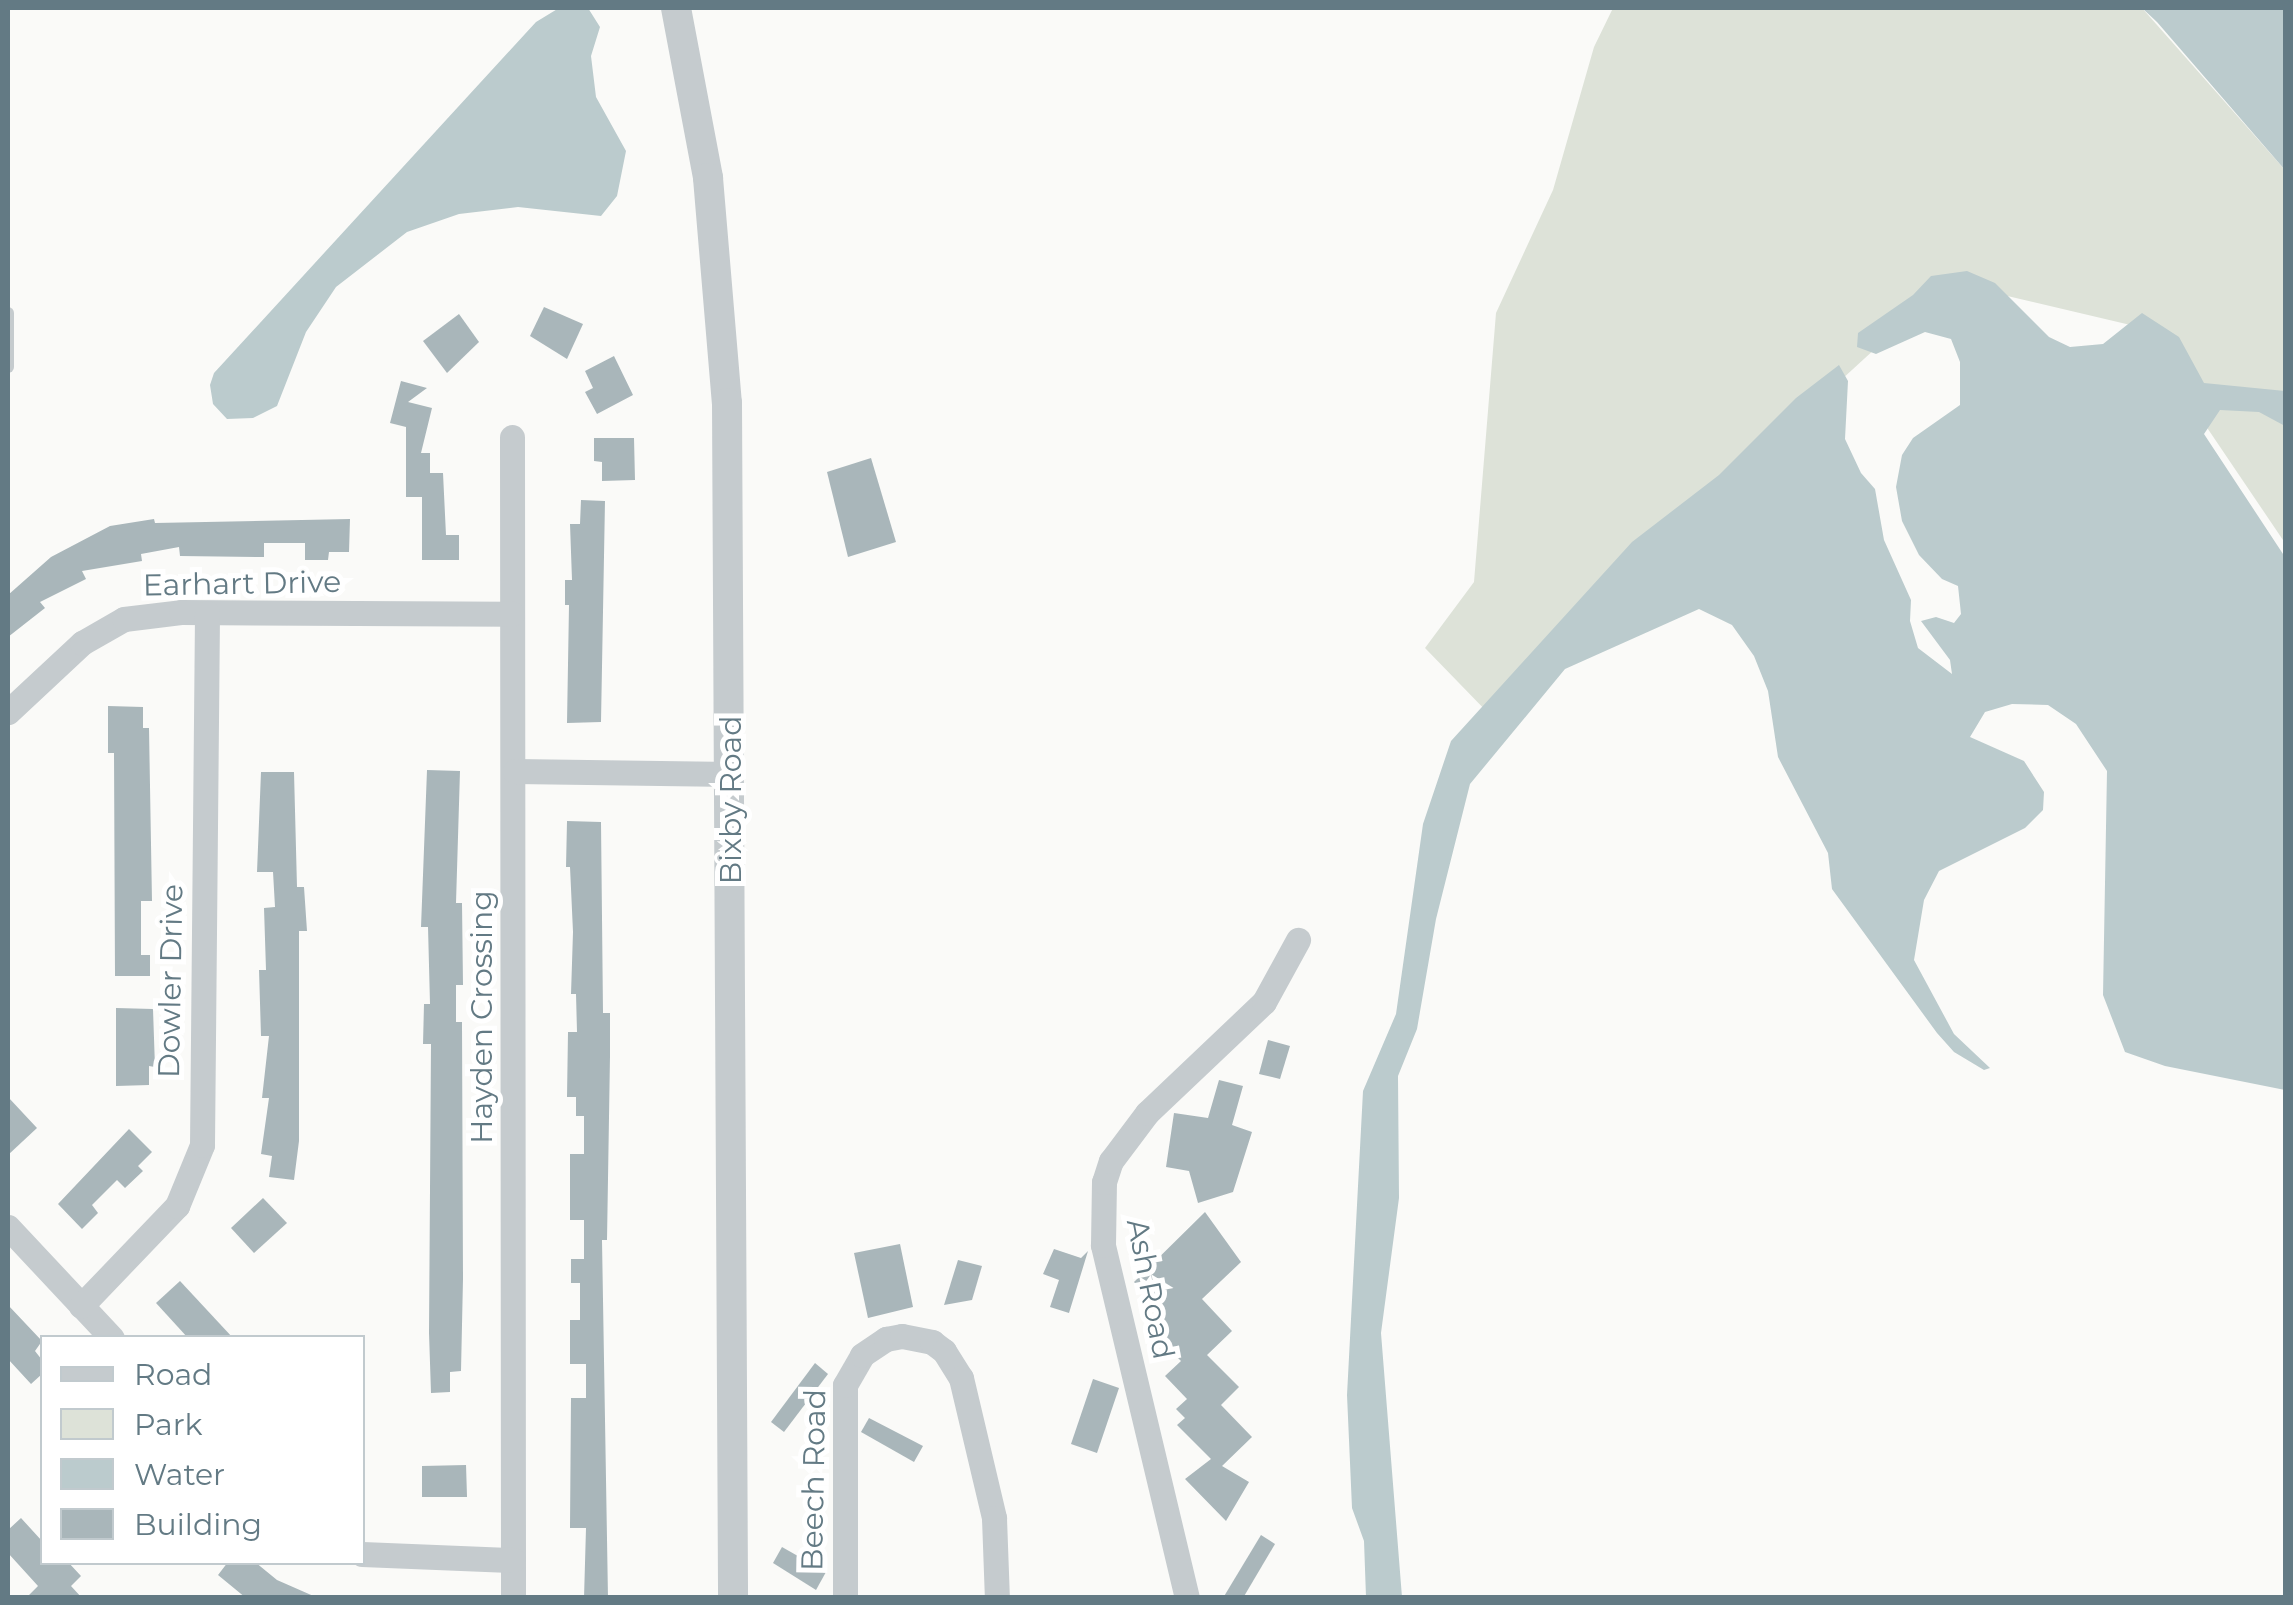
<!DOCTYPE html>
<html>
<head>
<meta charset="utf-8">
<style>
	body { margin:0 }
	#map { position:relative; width:2293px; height:1605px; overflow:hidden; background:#fafaf8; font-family:Montserrat,sans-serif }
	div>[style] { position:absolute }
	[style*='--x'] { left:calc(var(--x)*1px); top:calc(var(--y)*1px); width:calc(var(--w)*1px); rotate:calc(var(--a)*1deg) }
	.green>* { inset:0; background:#dde2d8 }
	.water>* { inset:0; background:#bbcbcd }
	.building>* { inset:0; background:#a9b6ba }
	.service>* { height:12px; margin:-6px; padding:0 6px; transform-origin:6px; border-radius:6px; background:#c5cbce }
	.minor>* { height:25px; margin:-12.5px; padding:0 12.5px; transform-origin:12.5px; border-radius:12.5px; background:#c5cbce }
	.tertiary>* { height:30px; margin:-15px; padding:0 15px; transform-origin:15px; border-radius:15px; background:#c5cbce }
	span { translate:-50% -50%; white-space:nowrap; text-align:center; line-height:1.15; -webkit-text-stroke:10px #fff; paint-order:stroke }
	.street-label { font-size:30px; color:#637a84 }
	.frame { position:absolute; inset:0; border:10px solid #637a84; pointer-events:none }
	.legend { position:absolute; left:40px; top:1335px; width:325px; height:230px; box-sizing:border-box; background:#fff; border:2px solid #c1cace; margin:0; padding:12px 18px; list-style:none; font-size:30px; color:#637a84 }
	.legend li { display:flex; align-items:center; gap:20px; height:50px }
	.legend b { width:50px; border:2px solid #c1cace }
</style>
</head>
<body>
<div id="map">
	<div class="green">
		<i style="clip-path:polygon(1613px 8px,2142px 8px,2285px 170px,2285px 543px,2139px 327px,1948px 282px,1628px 575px,1492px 717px,1425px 648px,1474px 582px,1496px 313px,1553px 190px,1594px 47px)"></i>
	</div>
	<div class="water">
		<i style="clip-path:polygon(559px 8px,588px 8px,600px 27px,591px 56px,596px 97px,626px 151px,617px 196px,601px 216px,518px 207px,459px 214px,407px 232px,336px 287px,306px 332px,277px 406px,253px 418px,227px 419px,213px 404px,210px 385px,214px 373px,536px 22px)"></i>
		<i style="clip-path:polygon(2142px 8px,2285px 8px,2285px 170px,2157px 22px)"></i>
		<i style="clip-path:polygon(1967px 271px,1995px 283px,2049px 337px,2070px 347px,2103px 344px,2142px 313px,2179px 337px,2204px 383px,2285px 391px,2285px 426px,2259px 412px,2220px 410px,2204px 434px,2285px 557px,2285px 1090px,2165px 1066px,2125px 1052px,2103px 995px,2107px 771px,2076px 724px,2048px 705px,2012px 704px,1985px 712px,1970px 737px,2024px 761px,2044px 792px,2043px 810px,2025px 828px,1939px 871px,1924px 900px,1914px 960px,1954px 1034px,1990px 1068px,1984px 1070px,1954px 1052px,1937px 1033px,1832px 889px,1828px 853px,1778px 757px,1768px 691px,1754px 656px,1732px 625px,1699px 609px,1565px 669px,1470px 784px,1436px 919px,1417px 1029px,1398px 1076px,1399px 1198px,1381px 1333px,1402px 1597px,1366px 1597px,1364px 1541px,1352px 1508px,1347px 1395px,1363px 1091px,1396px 1014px,1423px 824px,1451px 741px,1632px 542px,1719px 475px,1796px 398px,1839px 365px,1848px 381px,1845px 439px,1861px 473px,1875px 489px,1884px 540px,1911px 600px,1910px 621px,1918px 648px,1952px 674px,1950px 660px,1921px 621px,1936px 617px,1954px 623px,1961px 614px,1958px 586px,1942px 579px,1919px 555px,1902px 521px,1896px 487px,1902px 455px,1913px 438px,1960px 405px,1960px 362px,1951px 339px,1925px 332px,1876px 354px,1857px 347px,1858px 333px,1913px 295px,1931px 276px)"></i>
	</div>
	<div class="building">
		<i style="clip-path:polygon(544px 307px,583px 324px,567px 359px,530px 336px)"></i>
		<i style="clip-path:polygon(459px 314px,479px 342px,447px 373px,423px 341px)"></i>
		<i style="clip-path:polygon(614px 356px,633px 395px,597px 414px,585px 392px,593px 388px,585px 371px)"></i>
		<i style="clip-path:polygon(401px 381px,427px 388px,408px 402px,432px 408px,421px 453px,430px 453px,430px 473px,443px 473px,446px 535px,459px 535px,459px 560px,422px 560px,422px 497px,406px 497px,406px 427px,390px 423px)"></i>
		<i style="clip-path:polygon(594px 438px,634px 438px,635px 480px,602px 481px,602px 462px,594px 461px)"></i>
		<i style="clip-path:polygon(871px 458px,896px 542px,848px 557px,827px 472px)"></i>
		<i style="clip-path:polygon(581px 500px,605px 501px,601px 722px,567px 723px,569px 605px,565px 605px,565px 580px,572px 580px,570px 524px,580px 524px)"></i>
		<i style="clip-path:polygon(154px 519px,155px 523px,350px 519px,349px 552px,329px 552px,328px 560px,305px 560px,305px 543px,264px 543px,264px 557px,180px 556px,179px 547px,141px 554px,142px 561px,82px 571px,86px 579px,40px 602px,45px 608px,8px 637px,8px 595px,51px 557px,110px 526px)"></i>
		<i style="clip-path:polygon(108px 706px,143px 707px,143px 728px,149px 728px,152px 901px,141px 901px,141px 955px,150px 955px,150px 976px,115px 976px,114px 753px,108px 753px)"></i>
		<i style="clip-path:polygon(427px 770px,460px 771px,456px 903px,462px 903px,463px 985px,456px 985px,456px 1022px,462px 1022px,463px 1279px,461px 1371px,450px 1372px,450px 1392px,431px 1393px,429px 1333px,431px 1044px,423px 1044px,424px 1004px,430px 1004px,428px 927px,421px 927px)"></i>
		<i style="clip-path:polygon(261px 772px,294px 772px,297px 887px,304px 887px,307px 931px,299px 931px,299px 1141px,294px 1180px,269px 1177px,272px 1156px,261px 1154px,269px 1098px,262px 1098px,269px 1036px,261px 1036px,259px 970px,266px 970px,264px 908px,275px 907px,273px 872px,257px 872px)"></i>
		<i style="clip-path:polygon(567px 821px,601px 822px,603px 1013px,610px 1013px,610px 1056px,607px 1240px,602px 1240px,608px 1598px,584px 1598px,586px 1528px,570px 1528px,571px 1398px,586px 1398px,586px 1364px,570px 1364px,570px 1320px,580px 1320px,580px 1283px,571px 1283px,571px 1259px,584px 1259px,584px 1220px,570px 1220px,570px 1154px,584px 1154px,584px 1116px,576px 1116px,576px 1097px,567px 1097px,568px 1032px,577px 1032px,576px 994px,571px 994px,573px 932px,570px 867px,566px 867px)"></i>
		<i style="clip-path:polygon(116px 1008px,153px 1009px,155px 1067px,149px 1066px,149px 1085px,116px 1086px)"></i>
		<i style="clip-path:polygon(1268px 1040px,1290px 1046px,1280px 1079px,1259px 1074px)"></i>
		<i style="clip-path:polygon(1219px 1080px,1243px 1086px,1232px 1125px,1252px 1132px,1233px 1192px,1198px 1203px,1189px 1171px,1166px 1167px,1174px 1113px,1208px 1118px)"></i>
		<i style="clip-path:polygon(8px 1097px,37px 1128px,8px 1155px)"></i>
		<i style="clip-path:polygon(129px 1129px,152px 1152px,138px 1166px,143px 1171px,125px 1188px,117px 1180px,92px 1205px,98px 1213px,82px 1229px,58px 1204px)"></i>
		<i style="clip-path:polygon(263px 1198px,287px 1223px,254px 1253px,231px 1228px)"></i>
		<i style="clip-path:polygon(1205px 1212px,1241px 1262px,1202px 1299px,1232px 1331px,1207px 1355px,1239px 1387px,1221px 1405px,1252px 1437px,1222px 1466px,1249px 1482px,1226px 1521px,1185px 1479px,1211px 1459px,1177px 1425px,1185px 1418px,1176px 1409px,1187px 1399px,1165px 1376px,1181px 1361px,1149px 1329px,1160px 1319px,1152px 1310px,1157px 1306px,1134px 1282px)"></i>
		<i style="clip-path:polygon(900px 1244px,913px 1307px,868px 1318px,854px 1253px)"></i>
		<i style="clip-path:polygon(1054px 1249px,1081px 1258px,1088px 1251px,1069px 1313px,1050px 1307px,1059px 1280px,1043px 1274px)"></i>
		<i style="clip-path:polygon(958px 1260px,982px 1266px,972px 1300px,944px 1305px)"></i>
		<i style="clip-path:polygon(180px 1281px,233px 1338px,188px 1338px,156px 1303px)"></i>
		<i style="clip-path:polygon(8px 1305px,42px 1341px,35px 1351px,42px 1360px,42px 1374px,31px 1384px,8px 1359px)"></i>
		<i style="clip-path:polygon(815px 1363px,828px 1374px,784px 1432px,771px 1422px)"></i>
		<i style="clip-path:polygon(1093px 1379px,1119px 1388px,1097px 1453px,1071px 1444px)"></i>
		<i style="clip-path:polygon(869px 1418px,923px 1446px,914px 1462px,861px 1432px)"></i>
		<i style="clip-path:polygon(466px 1465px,467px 1497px,422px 1497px,422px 1466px)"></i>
		<i style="clip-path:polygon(21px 1518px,42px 1541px,42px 1562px,68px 1562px,81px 1576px,71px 1586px,82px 1598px,26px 1598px,38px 1586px,8px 1553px,8px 1530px)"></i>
		<i style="clip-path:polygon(1261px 1535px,1275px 1544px,1243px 1598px,1223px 1598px)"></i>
		<i style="clip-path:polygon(782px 1547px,826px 1572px,816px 1590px,773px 1563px)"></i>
		<i style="clip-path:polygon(228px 1562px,255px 1562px,277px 1580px,318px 1598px,246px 1598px,218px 1575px)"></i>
	</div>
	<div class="service">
		<i style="--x:8;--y:313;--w:54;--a:90"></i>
	</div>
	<div class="minor">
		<i style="--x:512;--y:437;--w:1161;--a:89.95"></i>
		<i style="--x:8;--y:712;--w:101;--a:-43"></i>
		<i style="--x:82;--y:643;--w:48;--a:-29.7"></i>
		<i style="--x:124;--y:619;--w:57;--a:-7"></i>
		<i style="--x:181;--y:612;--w:331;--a:0.3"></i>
		<i style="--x:515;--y:771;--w:217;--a:0.8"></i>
		<i style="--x:8;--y:1227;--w:152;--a:46.9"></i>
		<i style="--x:81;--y:1306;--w:139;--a:-46.2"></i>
		<i style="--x:177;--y:1206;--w:66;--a:-67.7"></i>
		<i style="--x:202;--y:1145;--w:532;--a:-89.46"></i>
		<i style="--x:362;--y:1554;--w:151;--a:2.3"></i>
		<i style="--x:845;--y:1598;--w:213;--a:-90"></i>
		<i style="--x:845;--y:1385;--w:34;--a:-60"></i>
		<i style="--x:862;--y:1355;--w:29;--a:-34"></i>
		<i style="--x:886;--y:1339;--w:16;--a:-11"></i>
		<i style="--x:902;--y:1336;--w:31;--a:11"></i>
		<i style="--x:932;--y:1342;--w:15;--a:37"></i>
		<i style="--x:944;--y:1351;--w:32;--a:58"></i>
		<i style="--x:961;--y:1378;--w:144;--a:76.7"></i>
		<i style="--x:994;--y:1518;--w:80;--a:87.9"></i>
		<i style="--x:1187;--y:1598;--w:363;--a:-103.4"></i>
		<i style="--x:1103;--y:1245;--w:63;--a:-89.1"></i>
		<i style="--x:1104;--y:1182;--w:22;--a:-72"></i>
		<i style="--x:1111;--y:1161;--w:60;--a:-53.1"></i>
		<i style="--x:1147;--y:1113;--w:161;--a:-43.5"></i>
		<i style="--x:1264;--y:1002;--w:71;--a:-61.3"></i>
	</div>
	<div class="tertiary">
		<i style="--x:676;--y:8;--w:173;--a:79.3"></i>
		<i style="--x:708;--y:178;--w:226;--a:85.2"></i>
		<i style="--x:727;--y:403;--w:1195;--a:89.71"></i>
	</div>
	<div class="street-label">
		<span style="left:242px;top:584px;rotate:-1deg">Earhart Drive</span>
		<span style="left:731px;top:800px;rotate:-90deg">Bixby Road</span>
		<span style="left:171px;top:981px;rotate:-89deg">Dowler Drive</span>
		<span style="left:482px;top:1017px;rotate:-90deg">Hayden Crossing</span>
		<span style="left:1150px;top:1289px;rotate:79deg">Ash Road</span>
		<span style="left:814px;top:1480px;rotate:-89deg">Beech Road</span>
	</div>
	<div class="frame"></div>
	<ul class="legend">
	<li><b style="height:12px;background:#c5cbce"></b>Road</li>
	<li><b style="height:28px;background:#dde2d8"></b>Park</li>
	<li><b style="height:28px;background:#bbcbcd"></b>Water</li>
	<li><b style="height:28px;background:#a9b6ba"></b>Building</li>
	</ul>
</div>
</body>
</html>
